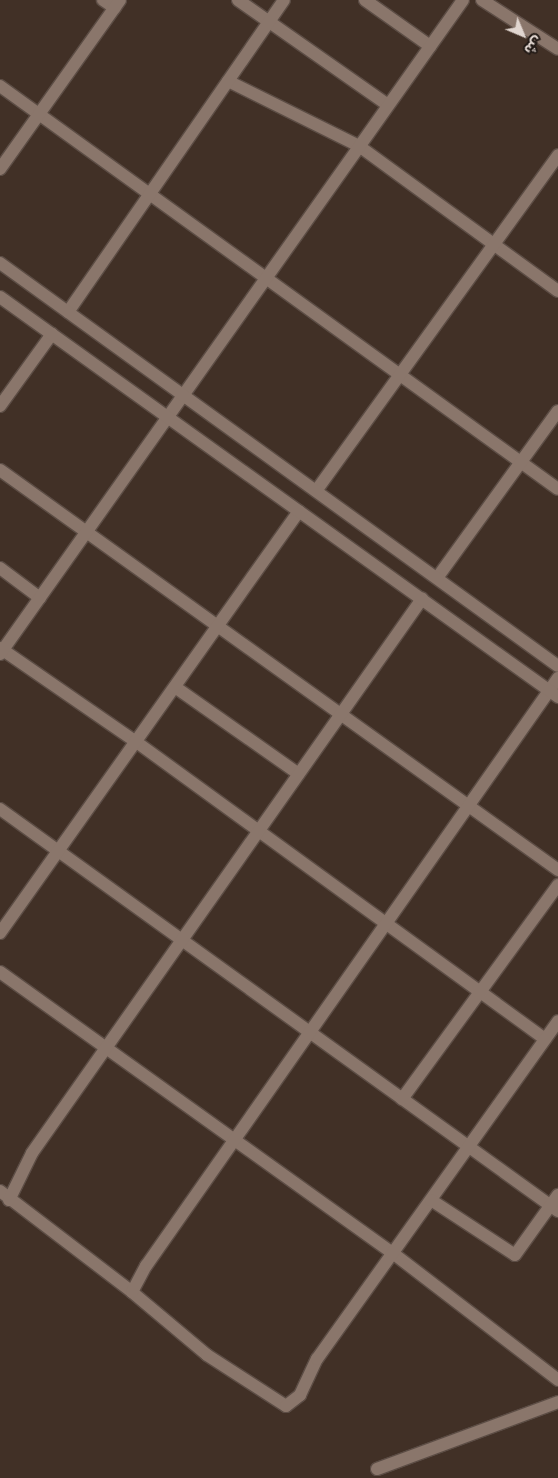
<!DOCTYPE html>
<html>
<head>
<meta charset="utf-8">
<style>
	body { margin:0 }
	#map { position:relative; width:558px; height:1478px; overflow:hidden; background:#413026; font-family:Roboto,"Noto Sans Arabic",sans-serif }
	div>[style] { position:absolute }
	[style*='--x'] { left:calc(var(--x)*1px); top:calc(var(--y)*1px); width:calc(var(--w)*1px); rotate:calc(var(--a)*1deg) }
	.roads { filter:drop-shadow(1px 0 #5c4d45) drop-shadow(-1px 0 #5c4d45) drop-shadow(0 1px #5c4d45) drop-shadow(0 -1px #5c4d45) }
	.street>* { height:12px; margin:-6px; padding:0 6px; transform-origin:6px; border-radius:6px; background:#8a766b }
	.secondary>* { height:12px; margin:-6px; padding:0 6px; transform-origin:6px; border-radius:6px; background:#8a766b }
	span { translate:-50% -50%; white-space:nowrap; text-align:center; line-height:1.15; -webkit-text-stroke:4.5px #221a16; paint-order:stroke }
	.north { position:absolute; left:498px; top:10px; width:50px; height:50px; -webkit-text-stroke:4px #221a16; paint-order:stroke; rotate:135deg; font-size:14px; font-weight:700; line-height:20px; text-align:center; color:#e1d6d0 }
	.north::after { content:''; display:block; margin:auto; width:18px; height:22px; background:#e1d6d0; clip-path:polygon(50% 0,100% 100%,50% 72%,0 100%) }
</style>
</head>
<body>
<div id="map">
	<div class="roads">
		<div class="street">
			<i style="--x:103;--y:0;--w:14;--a:34"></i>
			<i style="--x:238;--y:0;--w:183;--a:35"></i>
			<i style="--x:365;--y:0;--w:80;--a:35.3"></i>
			<i style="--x:482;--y:0;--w:90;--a:32.8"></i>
			<i style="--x:228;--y:81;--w:146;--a:26.4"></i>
			<i style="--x:359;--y:146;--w:246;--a:36.1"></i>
			<i style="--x:0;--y:86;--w:688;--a:35.84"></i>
			<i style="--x:0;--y:169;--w:207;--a:-54.6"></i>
			<i style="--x:68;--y:312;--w:379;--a:-55.3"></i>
			<i style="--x:0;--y:406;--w:89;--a:-54.2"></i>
			<i style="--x:0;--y:470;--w:687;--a:35.63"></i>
			<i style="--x:316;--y:491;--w:414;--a:-54.2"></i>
			<i style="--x:0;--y:568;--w:50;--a:36.9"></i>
			<i style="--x:437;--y:578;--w:206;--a:-54.1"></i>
			<i style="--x:0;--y:648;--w:164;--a:34.6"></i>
			<i style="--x:135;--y:741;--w:507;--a:36.01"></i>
			<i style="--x:0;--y:654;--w:801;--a:-54.7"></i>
			<i style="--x:175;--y:687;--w:151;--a:35.1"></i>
			<i style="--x:0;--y:809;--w:688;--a:35.77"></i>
			<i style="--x:0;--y:933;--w:517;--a:-54.68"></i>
			<i style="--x:0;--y:972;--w:485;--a:35.6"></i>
			<i style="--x:394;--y:1254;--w:207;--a:37.5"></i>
			<i style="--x:402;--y:1099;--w:265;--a:-53.9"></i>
			<i style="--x:0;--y:1191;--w:166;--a:37.4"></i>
			<i style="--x:132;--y:1292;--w:98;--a:40"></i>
			<i style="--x:207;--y:1355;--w:94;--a:32.8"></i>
			<i style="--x:286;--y:1406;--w:18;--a:-38"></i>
			<i style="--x:300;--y:1395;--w:40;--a:-65"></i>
			<i style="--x:317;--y:1359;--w:415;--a:-54.5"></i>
			<i style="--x:9;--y:1200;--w:52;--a:-63.9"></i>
			<i style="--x:32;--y:1153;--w:678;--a:-54.86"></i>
			<i style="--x:431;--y:1200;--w:100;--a:33.2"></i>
			<i style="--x:515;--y:1255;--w:74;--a:-54.4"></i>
			<i style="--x:132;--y:1292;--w:30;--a:-62"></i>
			<i style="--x:146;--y:1266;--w:718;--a:-54.98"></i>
			<i style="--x:377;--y:1469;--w:193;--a:-20.3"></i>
		</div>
		<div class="secondary">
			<i style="--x:0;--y:263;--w:688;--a:35.84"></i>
			<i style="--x:0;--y:297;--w:687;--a:35.63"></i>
		</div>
	</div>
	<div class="north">ش</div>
</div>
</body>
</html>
